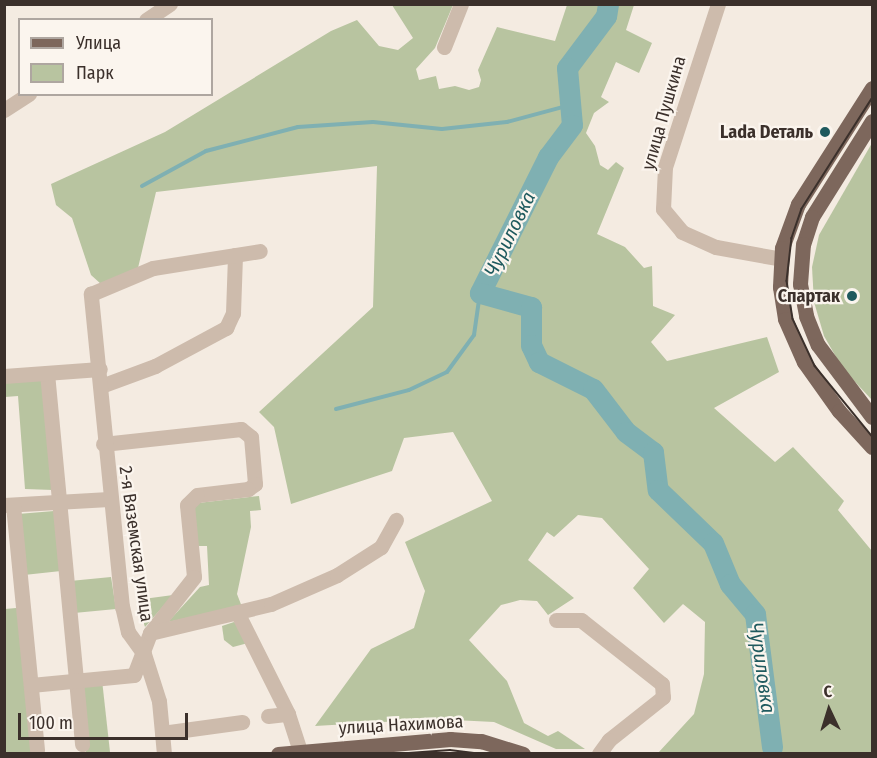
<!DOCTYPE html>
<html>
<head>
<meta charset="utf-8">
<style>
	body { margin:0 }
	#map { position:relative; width:877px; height:758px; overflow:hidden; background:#f4ebe1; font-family:"Fira Sans Condensed",sans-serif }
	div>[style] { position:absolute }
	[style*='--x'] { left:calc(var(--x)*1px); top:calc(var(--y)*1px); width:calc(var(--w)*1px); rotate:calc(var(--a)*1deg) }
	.green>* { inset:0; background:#b8c4a0 }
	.stream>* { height:4px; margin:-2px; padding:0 2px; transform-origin:2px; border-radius:2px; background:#7fb0b2 }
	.river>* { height:21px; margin:-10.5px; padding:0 10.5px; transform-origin:10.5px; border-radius:10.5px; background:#7fb0b2 }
	.minor>* { height:15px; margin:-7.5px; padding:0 7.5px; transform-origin:7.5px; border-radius:7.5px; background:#cdbbac }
	.major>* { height:15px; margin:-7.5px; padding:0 7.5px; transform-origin:7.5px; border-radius:7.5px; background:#7d675c }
	.tram>* { height:1.5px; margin:-0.75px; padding:0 0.75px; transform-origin:0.75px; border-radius:0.75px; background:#3b302b }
	.dots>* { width:16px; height:16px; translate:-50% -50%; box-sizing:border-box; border:3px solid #fbf5ee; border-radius:50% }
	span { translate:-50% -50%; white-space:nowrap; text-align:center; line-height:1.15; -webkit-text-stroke:4.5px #fbf5ee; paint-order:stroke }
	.street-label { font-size:18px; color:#3b302b }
	.poi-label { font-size:18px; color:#3b302b; font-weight:700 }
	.right { translate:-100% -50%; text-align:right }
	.water-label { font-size:20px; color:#1f5a5e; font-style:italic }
	.frame { position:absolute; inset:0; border:6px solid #3b302b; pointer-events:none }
	.legend { position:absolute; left:18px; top:18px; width:195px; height:78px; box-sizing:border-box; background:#fbf5ee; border:2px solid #aea6a0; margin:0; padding:8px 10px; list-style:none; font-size:18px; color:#3b302b }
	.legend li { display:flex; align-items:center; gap:12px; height:30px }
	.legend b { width:30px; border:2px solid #aea6a0 }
	.north { position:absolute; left:799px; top:680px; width:60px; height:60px; -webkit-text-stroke:4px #fbf5ee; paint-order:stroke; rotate:356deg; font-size:16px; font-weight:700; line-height:24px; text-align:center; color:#3b302b }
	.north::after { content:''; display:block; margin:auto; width:21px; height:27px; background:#3b302b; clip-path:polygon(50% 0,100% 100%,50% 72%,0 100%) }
	.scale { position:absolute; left:18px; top:713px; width:170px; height:27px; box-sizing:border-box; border:3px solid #3b302b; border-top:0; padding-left:8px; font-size:18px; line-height:21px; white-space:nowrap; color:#3b302b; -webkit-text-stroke:4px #fbf5ee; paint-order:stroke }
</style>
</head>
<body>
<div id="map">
	<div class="green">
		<i style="clip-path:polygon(392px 5px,453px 5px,435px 48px,416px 69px,419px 80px,436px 76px,439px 89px,455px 86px,469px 90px,479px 87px,481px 80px,478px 70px,497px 27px,555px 41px,567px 5px,634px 5px,626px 30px,652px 43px,639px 73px,616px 62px,601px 97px,609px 102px,594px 113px,586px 133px,595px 146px,600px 165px,608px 170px,616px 162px,624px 168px,597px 234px,625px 247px,644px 268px,652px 266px,653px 306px,675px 315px,651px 342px,667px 361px,767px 337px,779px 372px,714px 408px,775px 462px,793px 447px,844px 501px,838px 510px,872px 551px,872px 753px,658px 753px,694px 714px,704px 674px,705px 622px,683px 604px,664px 623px,633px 588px,649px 569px,602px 518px,578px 515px,554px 537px,547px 532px,528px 560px,574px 598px,548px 615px,537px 601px,520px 600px,501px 605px,469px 640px,507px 681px,524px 723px,548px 736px,558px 731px,585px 749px,556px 749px,494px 722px,434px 719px,315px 726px,371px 649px,414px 628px,425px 591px,405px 542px,492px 501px,453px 432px,404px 438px,392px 471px,291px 504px,274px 427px,259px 412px,373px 307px,377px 166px,156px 192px,138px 268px,101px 284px,91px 275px,72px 218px,56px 205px,51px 184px,165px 132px,331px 31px,357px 20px,379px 46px,398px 50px,413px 38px)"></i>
		<i style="clip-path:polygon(872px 143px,872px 400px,843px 369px,824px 336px,814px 302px,812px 267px,819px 235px)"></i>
		<i style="clip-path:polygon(42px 378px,53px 490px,25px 489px,18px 396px,5px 397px,5px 381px)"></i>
		<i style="clip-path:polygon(259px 496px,261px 510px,250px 511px,251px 527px,237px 594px,242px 607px,168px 622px,200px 587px,209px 585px,207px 546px,197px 546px,193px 510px,198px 503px)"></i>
		<i style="clip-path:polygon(54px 511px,61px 571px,24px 575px,18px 514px)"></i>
		<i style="clip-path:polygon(111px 577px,116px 609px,74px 613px,70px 581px)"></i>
		<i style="clip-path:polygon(173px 595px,145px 627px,136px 600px)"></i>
		<i style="clip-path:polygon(27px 607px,42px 753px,5px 754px,5px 609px)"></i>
		<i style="clip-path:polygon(234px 622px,241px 626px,248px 643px,233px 647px,224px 640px,222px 626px)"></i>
		<i style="clip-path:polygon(102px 680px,110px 752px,86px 753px,80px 683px)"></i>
	</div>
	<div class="stream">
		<i style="--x:142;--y:186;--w:73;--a:-28.7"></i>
		<i style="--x:206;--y:151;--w:95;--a:-14.6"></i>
		<i style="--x:298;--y:127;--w:75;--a:-3.8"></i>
		<i style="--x:373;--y:122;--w:69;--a:5.8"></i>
		<i style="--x:442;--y:129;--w:65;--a:-6.1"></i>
		<i style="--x:507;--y:122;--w:65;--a:-15.1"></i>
		<i style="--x:336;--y:409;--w:75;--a:-14.6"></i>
		<i style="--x:409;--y:390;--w:42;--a:-25.3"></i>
		<i style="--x:447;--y:372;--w:46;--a:-53.9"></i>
		<i style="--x:474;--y:335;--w:42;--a:-81.9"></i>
	</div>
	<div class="river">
		<i style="--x:608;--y:4;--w:12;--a:99"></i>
		<i style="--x:606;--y:16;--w:65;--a:126.9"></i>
		<i style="--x:567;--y:68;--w:57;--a:85"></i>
		<i style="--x:572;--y:125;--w:40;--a:127"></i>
		<i style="--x:548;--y:157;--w:152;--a:116.6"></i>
		<i style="--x:480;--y:293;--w:53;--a:15.4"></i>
		<i style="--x:531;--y:307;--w:38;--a:90"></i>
		<i style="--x:531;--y:345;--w:19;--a:65"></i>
		<i style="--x:539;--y:362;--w:60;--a:26.6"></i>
		<i style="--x:593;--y:389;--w:54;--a:52.5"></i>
		<i style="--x:626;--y:432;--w:34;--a:37"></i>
		<i style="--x:653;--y:452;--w:38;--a:83"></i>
		<i style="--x:658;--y:490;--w:76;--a:43.9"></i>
		<i style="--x:713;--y:543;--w:44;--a:67.5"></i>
		<i style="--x:730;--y:584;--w:39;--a:50"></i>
		<i style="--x:755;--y:614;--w:134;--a:82.7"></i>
	</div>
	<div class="minor">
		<i style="--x:718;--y:4;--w:171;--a:108"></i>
		<i style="--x:665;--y:167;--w:42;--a:92.7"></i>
		<i style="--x:663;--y:209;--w:30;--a:50"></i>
		<i style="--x:682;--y:232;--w:37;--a:24"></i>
		<i style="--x:716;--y:247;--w:67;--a:10.3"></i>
		<i style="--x:146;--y:20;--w:29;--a:-34"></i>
		<i style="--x:444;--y:47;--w:46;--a:-68.4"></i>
		<i style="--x:4;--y:110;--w:30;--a:-33"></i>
		<i style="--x:47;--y:373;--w:373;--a:84.6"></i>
		<i style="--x:4;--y:376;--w:96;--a:-4.2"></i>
		<i style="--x:101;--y:386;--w:58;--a:-20.3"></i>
		<i style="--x:155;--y:366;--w:81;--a:-28.2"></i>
		<i style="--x:226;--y:328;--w:17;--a:-65"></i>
		<i style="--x:233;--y:313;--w:58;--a:-88"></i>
		<i style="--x:103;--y:444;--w:139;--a:-6.2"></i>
		<i style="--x:241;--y:429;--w:13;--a:39"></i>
		<i style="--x:251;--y:437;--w:47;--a:85.1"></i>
		<i style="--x:255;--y:484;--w:9;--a:144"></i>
		<i style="--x:248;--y:489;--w:51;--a:173.3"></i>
		<i style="--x:197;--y:495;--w:14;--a:135"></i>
		<i style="--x:187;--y:505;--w:72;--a:84.4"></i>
		<i style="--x:194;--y:577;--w:71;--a:128.2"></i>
		<i style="--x:4;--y:505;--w:105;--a:-3.3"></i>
		<i style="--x:13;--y:505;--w:246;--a:84.4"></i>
		<i style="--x:237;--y:612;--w:114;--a:63.4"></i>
		<i style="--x:288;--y:714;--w:39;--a:72"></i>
		<i style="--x:556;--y:620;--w:25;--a:0"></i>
		<i style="--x:581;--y:620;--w:103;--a:38.3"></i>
		<i style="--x:662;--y:684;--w:13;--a:86"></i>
		<i style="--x:663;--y:697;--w:69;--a:141.5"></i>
		<i style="--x:609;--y:740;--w:17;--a:126"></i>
		<i style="--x:31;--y:685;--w:103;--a:-5.5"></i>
		<i style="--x:134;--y:675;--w:45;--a:-69.1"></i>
		<i style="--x:150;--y:633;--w:124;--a:-13.5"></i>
		<i style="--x:271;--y:604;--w:72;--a:-23.7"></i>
		<i style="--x:337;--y:575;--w:52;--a:-32.5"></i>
		<i style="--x:381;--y:547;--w:31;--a:-61"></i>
		<i style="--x:268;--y:716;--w:20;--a:-6"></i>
		<i style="--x:162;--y:733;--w:81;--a:-7.8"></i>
		<i style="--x:164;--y:754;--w:53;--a:-95.4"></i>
		<i style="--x:159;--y:701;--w:49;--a:-107.7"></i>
		<i style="--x:144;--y:654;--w:27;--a:-126"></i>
		<i style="--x:128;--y:632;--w:26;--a:-103"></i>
		<i style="--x:122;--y:607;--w:315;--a:-95.7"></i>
		<i style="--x:91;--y:294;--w:67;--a:-22.8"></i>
		<i style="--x:153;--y:268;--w:108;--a:-9"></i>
	</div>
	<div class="major">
		<i style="--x:872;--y:88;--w:138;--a:122.5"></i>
		<i style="--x:798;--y:204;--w:47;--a:110"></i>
		<i style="--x:782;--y:248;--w:39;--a:93"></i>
		<i style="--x:780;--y:287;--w:32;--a:81"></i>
		<i style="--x:785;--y:319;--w:47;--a:66.2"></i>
		<i style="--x:804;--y:362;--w:60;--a:54.5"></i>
		<i style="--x:839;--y:411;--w:49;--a:47.5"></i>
		<i style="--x:872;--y:121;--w:113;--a:122"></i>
		<i style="--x:812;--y:217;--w:28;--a:108"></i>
		<i style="--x:803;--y:244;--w:40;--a:94.3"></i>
		<i style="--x:800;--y:284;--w:33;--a:79"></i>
		<i style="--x:806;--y:316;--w:31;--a:68"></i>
		<i style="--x:818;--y:345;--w:90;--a:53.1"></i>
		<i style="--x:278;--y:754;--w:173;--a:-5"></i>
		<i style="--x:450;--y:739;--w:31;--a:4"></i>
		<i style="--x:481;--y:741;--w:44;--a:17.2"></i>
	</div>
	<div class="tram">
		<i style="--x:872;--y:99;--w:130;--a:122.5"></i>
		<i style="--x:802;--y:209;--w:31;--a:109"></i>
		<i style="--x:792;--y:238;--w:43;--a:96.6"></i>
		<i style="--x:787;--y:281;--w:38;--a:81"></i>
		<i style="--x:793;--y:319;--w:52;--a:64.9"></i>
		<i style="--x:815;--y:366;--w:90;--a:50.8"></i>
		<i style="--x:395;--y:754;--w:55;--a:-4.2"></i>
		<i style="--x:450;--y:750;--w:32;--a:7"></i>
	</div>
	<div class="dots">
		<i style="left:825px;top:132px;background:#1f5a5e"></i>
		<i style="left:852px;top:296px;background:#1f5a5e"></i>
	</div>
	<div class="street-label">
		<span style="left:664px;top:113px;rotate:-74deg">улица Пушкина</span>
		<span style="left:136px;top:544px;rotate:82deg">2-я Вяземская улица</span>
		<span style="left:401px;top:725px;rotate:-3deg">улица Нахимова</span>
	</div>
	<div class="poi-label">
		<span class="right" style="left:813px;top:132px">Lada Dеталь</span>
		<span class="right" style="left:840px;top:296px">Спартак</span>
	</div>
	<div class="water-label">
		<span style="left:510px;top:234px;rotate:-64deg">Чуриловка</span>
		<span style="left:762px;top:668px;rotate:82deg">Чуриловка</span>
	</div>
	<div class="frame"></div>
	<ul class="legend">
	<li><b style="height:8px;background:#7d675c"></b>Улица</li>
	<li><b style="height:16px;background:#b8c4a0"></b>Парк</li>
	</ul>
	<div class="north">С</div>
	<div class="scale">100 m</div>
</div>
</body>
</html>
